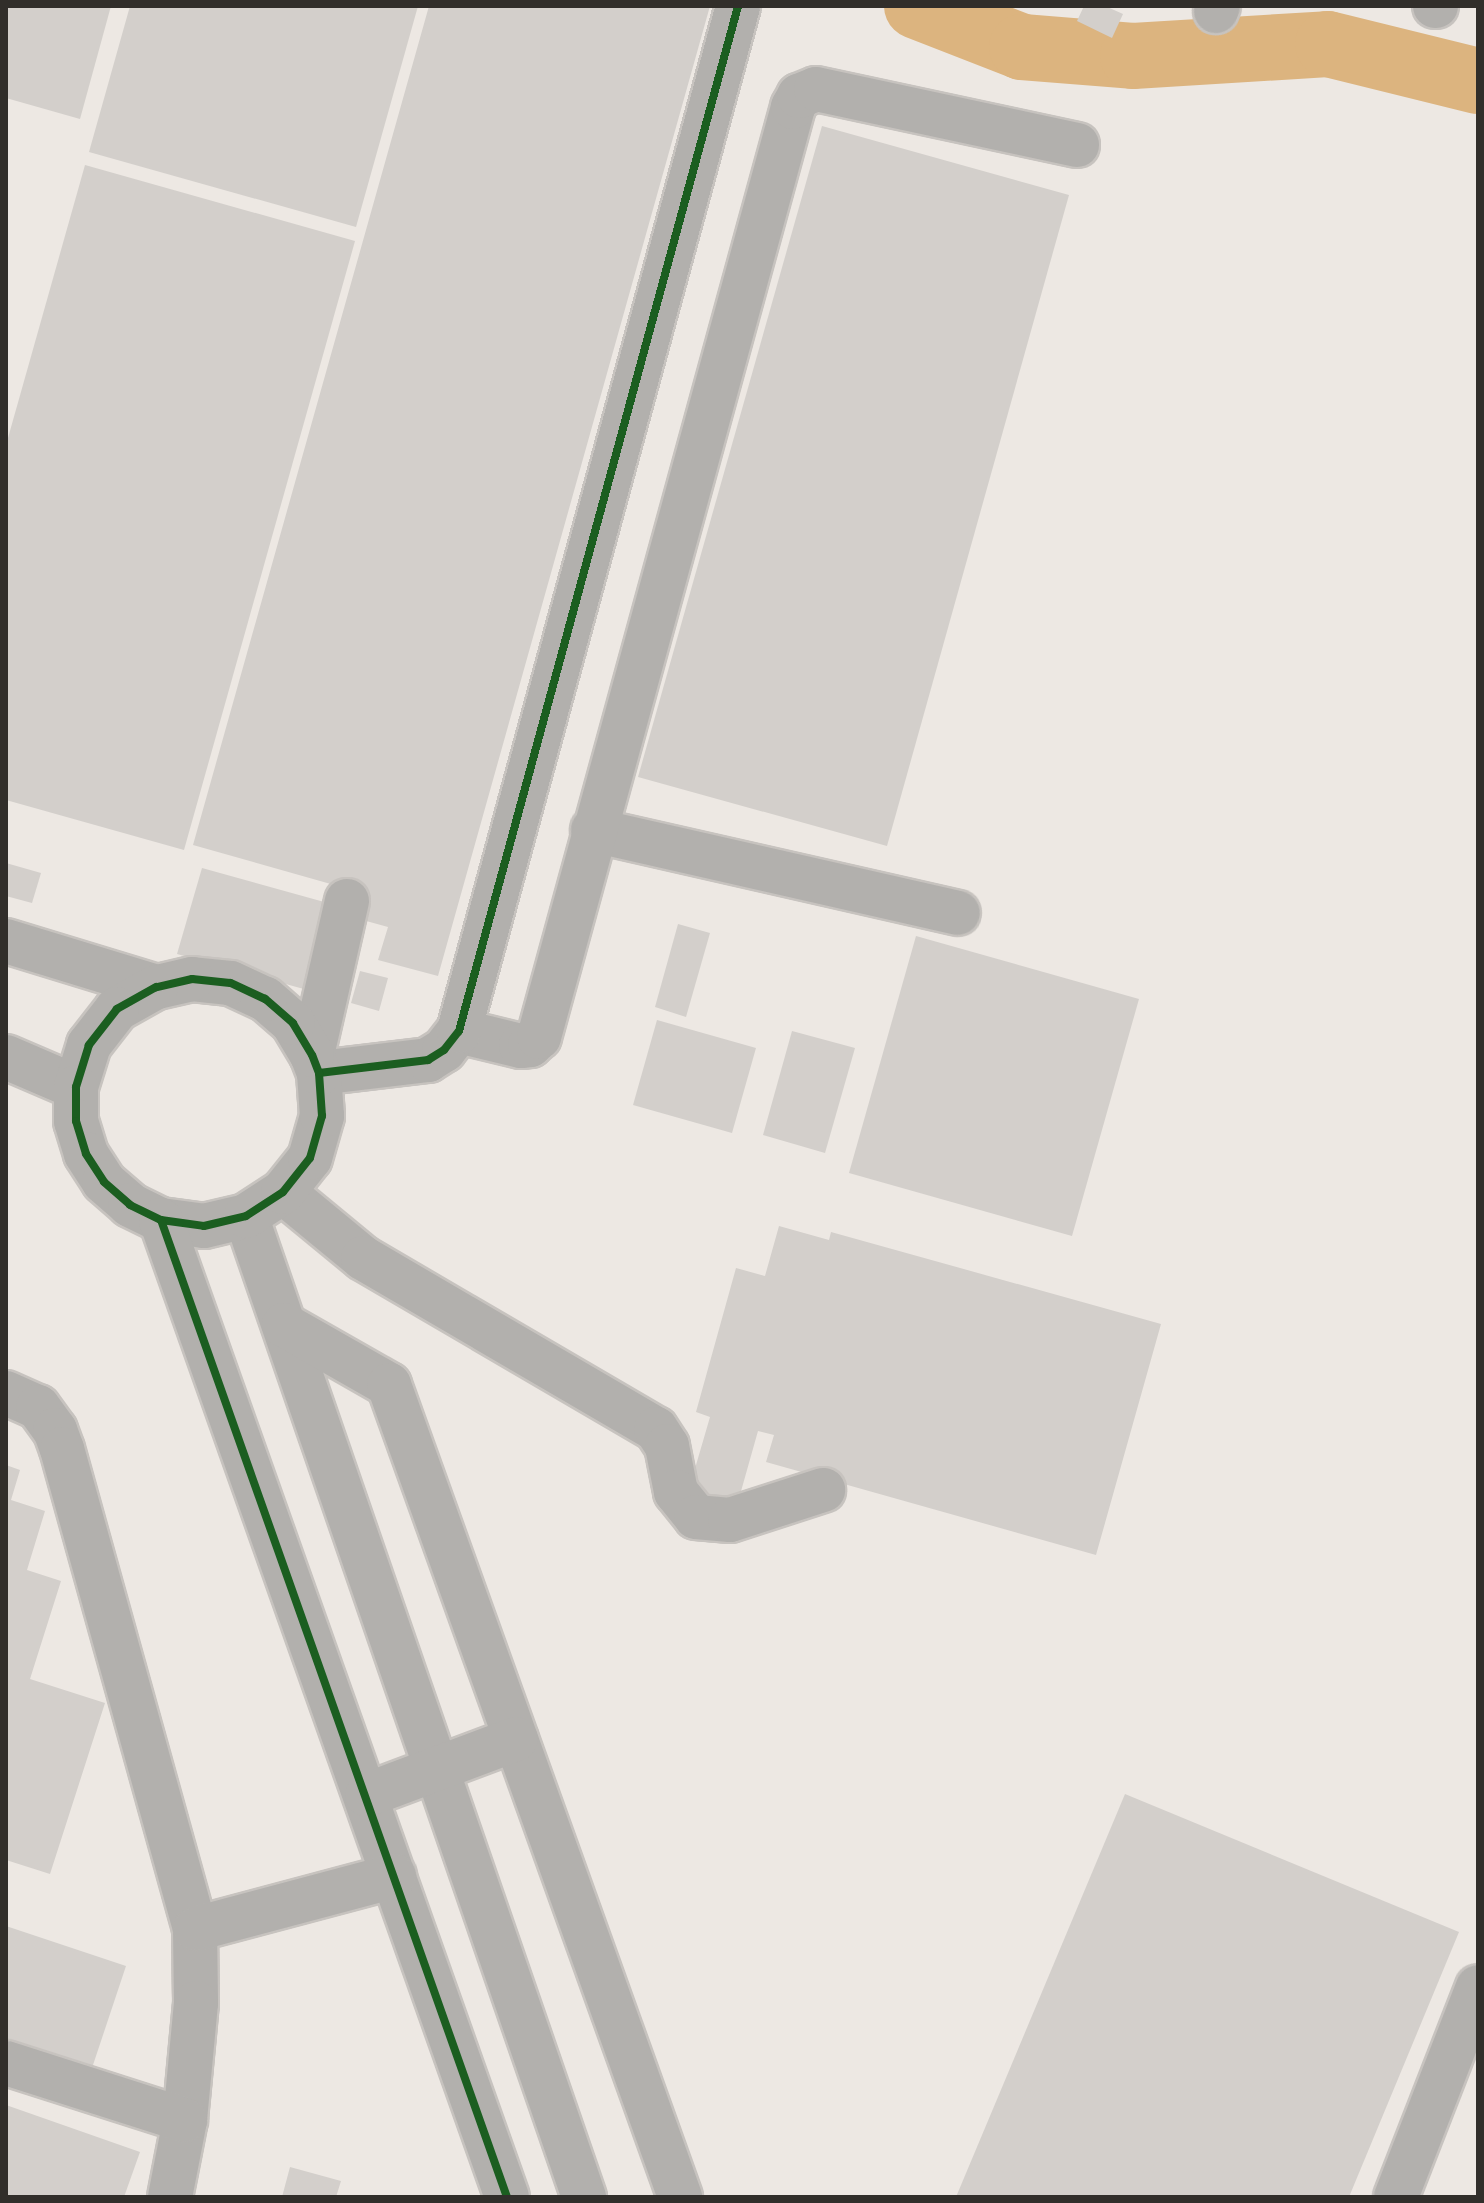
<!DOCTYPE html>
<html>
<head>
<meta charset="utf-8">
<style>
	body { margin:0 }
	#map { position:relative; width:1484px; height:2203px; overflow:hidden; background:#ede8e3; font-family:Barlow,sans-serif }
	div>[style] { position:absolute }
	[style*='--x'] { left:calc(var(--x)*1px); top:calc(var(--y)*1px); width:calc(var(--w)*1px); rotate:calc(var(--a)*1deg) }
	.river>* { height:66px; margin:-33px; padding:0 33px; transform-origin:33px; border-radius:33px; background:#dcb47f }
	.building>* { inset:0; background:#d3cfcb }
	.roads { filter:drop-shadow(2px 0 #c7c3bf) drop-shadow(-2px 0 #c7c3bf) drop-shadow(0 2px #c7c3bf) drop-shadow(0 -2px #c7c3bf) }
	.minor>* { height:44px; margin:-22px; padding:0 22px; transform-origin:22px; border-radius:22px; background:#b2b0ad }
	.cycleway>* { height:8px; margin:-4px; padding:0 4px; transform-origin:4px; border-radius:4px; background:#1b5e20 }
	span { translate:-50% -50%; white-space:nowrap; text-align:center; line-height:1.15; -webkit-text-stroke:6px #fef6ed; paint-order:stroke }
	.frame { position:absolute; inset:0; border:8px solid #312e2a; pointer-events:none }
</style>
</head>
<body>
<div id="map">
	<div class="river">
		<i style="--x:917;--y:6;--w:113;--a:21.3"></i>
		<i style="--x:1022;--y:47;--w:111;--a:4.6"></i>
		<i style="--x:1133;--y:56;--w:195;--a:-3.5"></i>
		<i style="--x:1328;--y:44;--w:154;--a:13.9"></i>
	</div>
	<div class="building">
		<i style="clip-path:polygon(6px 6px,111px 6px,80px 119px,6px 98px)"></i>
		<i style="clip-path:polygon(130px 6px,418px 6px,356px 227px,89px 152px)"></i>
		<i style="clip-path:polygon(429px 6px,710px 6px,438px 976px,378px 960px,388px 927px,359px 919px,366px 894px,193px 845px)"></i>
		<i style="clip-path:polygon(1084px 6px,1105px 6px,1123px 14px,1112px 38px,1077px 21px)"></i>
		<i style="clip-path:polygon(822px 126px,1069px 195px,887px 846px,638px 777px)"></i>
		<i style="clip-path:polygon(85px 165px,355px 241px,184px 850px,6px 800px,6px 445px)"></i>
		<i style="clip-path:polygon(6px 863px,41px 873px,32px 903px,6px 896px)"></i>
		<i style="clip-path:polygon(202px 868px,335px 905px,311px 991px,177px 954px)"></i>
		<i style="clip-path:polygon(678px 924px,710px 933px,686px 1017px,655px 1007px)"></i>
		<i style="clip-path:polygon(916px 936px,1139px 999px,1072px 1236px,849px 1173px)"></i>
		<i style="clip-path:polygon(360px 971px,388px 978px,379px 1011px,351px 1003px)"></i>
		<i style="clip-path:polygon(657px 1020px,756px 1048px,732px 1133px,633px 1105px)"></i>
		<i style="clip-path:polygon(792px 1031px,855px 1048px,825px 1153px,763px 1135px)"></i>
		<i style="clip-path:polygon(779px 1226px,829px 1240px,831px 1232px,1161px 1324px,1096px 1555px,766px 1462px,774px 1435px,758px 1431px,736px 1509px,687px 1496px,710px 1417px,696px 1412px,736px 1268px,765px 1276px)"></i>
		<i style="clip-path:polygon(6px 1465px,20px 1470px,11px 1500px,45px 1511px,27px 1570px,61px 1581px,30px 1679px,105px 1703px,50px 1874px,6px 1860px)"></i>
		<i style="clip-path:polygon(1125px 1794px,1459px 1932px,1349px 2197px,956px 2197px)"></i>
		<i style="clip-path:polygon(6px 1926px,126px 1966px,89px 2077px,6px 2049px)"></i>
		<i style="clip-path:polygon(6px 2105px,140px 2152px,124px 2197px,6px 2197px)"></i>
		<i style="clip-path:polygon(290px 2167px,341px 2181px,336px 2197px,282px 2197px)"></i>
	</div>
	<div class="roads">
		<div class="minor">
			<i style="--x:1435;--y:6;--w:1;--a:0"></i>
			<i style="--x:1216;--y:11;--w:5;--a:-68"></i>
			<i style="--x:593;--y:830;--w:374;--a:12.8"></i>
			<i style="--x:6;--y:941;--w:157;--a:17"></i>
			<i style="--x:459;--y:1031;--w:64;--a:13.6"></i>
			<i style="--x:521;--y:1046;--w:9;--a:-6"></i>
			<i style="--x:530;--y:1045;--w:12;--a:-42"></i>
			<i style="--x:539;--y:1037;--w:964;--a:-74.72"></i>
			<i style="--x:793;--y:107;--w:13;--a:-61"></i>
			<i style="--x:799;--y:96;--w:18;--a:-22"></i>
			<i style="--x:816;--y:89;--w:267;--a:12.1"></i>
			<i style="--x:312;--y:1055;--w:158;--a:-77.2"></i>
			<i style="--x:6;--y:1057;--w:76;--a:23.2"></i>
			<i style="--x:319;--y:1073;--w:110;--a:-6.8"></i>
			<i style="--x:428;--y:1060;--w:19;--a:-32"></i>
			<i style="--x:444;--y:1050;--w:24;--a:-52"></i>
			<i style="--x:459;--y:1031;--w:1062;--a:-74.77"></i>
			<i style="--x:283;--y:1192;--w:104;--a:39.5"></i>
			<i style="--x:363;--y:1258;--w:339;--a:30.3"></i>
			<i style="--x:656;--y:1429;--w:20;--a:57"></i>
			<i style="--x:667;--y:1446;--w:47;--a:78.9"></i>
			<i style="--x:676;--y:1492;--w:32;--a:51"></i>
			<i style="--x:696;--y:1517;--w:34;--a:5"></i>
			<i style="--x:730;--y:1520;--w:98;--a:-17.9"></i>
			<i style="--x:246;--y:1216;--w:1038;--a:70.99"></i>
			<i style="--x:161;--y:1220;--w:43;--a:7.9"></i>
			<i style="--x:204;--y:1226;--w:43;--a:-13.4"></i>
			<i style="--x:246;--y:1216;--w:44;--a:-33"></i>
			<i style="--x:283;--y:1192;--w:43;--a:-51.5"></i>
			<i style="--x:310;--y:1158;--w:44;--a:-74.1"></i>
			<i style="--x:322;--y:1116;--w:43;--a:-94"></i>
			<i style="--x:319;--y:1073;--w:19;--a:-111"></i>
			<i style="--x:312;--y:1055;--w:37;--a:-121"></i>
			<i style="--x:293;--y:1023;--w:37;--a:-139"></i>
			<i style="--x:265;--y:999;--w:38;--a:-155"></i>
			<i style="--x:230;--y:983;--w:38;--a:-174"></i>
			<i style="--x:192;--y:979;--w:37;--a:167"></i>
			<i style="--x:156;--y:987;--w:45;--a:150.6"></i>
			<i style="--x:117;--y:1009;--w:46;--a:127.9"></i>
			<i style="--x:89;--y:1045;--w:44;--a:107.2"></i>
			<i style="--x:76;--y:1087;--w:34;--a:90"></i>
			<i style="--x:76;--y:1121;--w:34;--a:73"></i>
			<i style="--x:86;--y:1154;--w:33;--a:57"></i>
			<i style="--x:104;--y:1182;--w:35;--a:41"></i>
			<i style="--x:130;--y:1205;--w:34;--a:26"></i>
			<i style="--x:161;--y:1220;--w:1036;--a:70.5"></i>
			<i style="--x:284;--y:1325;--w:121;--a:29.7"></i>
			<i style="--x:389;--y:1385;--w:863;--a:70.28"></i>
			<i style="--x:6;--y:1393;--w:35;--a:24"></i>
			<i style="--x:38;--y:1407;--w:29;--a:54"></i>
			<i style="--x:55;--y:1430;--w:20;--a:70"></i>
			<i style="--x:62;--y:1449;--w:498;--a:74.5"></i>
			<i style="--x:195;--y:1929;--w:74;--a:89.2"></i>
			<i style="--x:196;--y:2003;--w:118;--a:95.4"></i>
			<i style="--x:185;--y:2120;--w:78;--a:101"></i>
			<i style="--x:367;--y:1795;--w:159;--a:-20.6"></i>
			<i style="--x:195;--y:1929;--w:206;--a:-14.9"></i>
			<i style="--x:6;--y:2063;--w:188;--a:17.7"></i>
			<i style="--x:1396;--y:2197;--w:225;--a:-68.7"></i>
		</div>
	</div>
	<div class="cycleway">
		<i style="--x:319;--y:1073;--w:110;--a:-6.8"></i>
		<i style="--x:428;--y:1060;--w:19;--a:-32"></i>
		<i style="--x:444;--y:1050;--w:24;--a:-52"></i>
		<i style="--x:459;--y:1031;--w:1062;--a:-74.77"></i>
		<i style="--x:161;--y:1220;--w:43;--a:7.9"></i>
		<i style="--x:204;--y:1226;--w:43;--a:-13.4"></i>
		<i style="--x:246;--y:1216;--w:44;--a:-33"></i>
		<i style="--x:283;--y:1192;--w:43;--a:-51.5"></i>
		<i style="--x:310;--y:1158;--w:44;--a:-74.1"></i>
		<i style="--x:322;--y:1116;--w:43;--a:-94"></i>
		<i style="--x:319;--y:1073;--w:19;--a:-111"></i>
		<i style="--x:312;--y:1055;--w:37;--a:-121"></i>
		<i style="--x:293;--y:1023;--w:37;--a:-139"></i>
		<i style="--x:265;--y:999;--w:38;--a:-155"></i>
		<i style="--x:230;--y:983;--w:38;--a:-174"></i>
		<i style="--x:192;--y:979;--w:37;--a:167"></i>
		<i style="--x:156;--y:987;--w:45;--a:150.6"></i>
		<i style="--x:117;--y:1009;--w:46;--a:127.9"></i>
		<i style="--x:89;--y:1045;--w:44;--a:107.2"></i>
		<i style="--x:76;--y:1087;--w:34;--a:90"></i>
		<i style="--x:76;--y:1121;--w:34;--a:73"></i>
		<i style="--x:86;--y:1154;--w:33;--a:57"></i>
		<i style="--x:104;--y:1182;--w:35;--a:41"></i>
		<i style="--x:130;--y:1205;--w:34;--a:26"></i>
		<i style="--x:161;--y:1220;--w:1036;--a:70.5"></i>
	</div>
	<div class="frame"></div>
</div>
</body>
</html>
